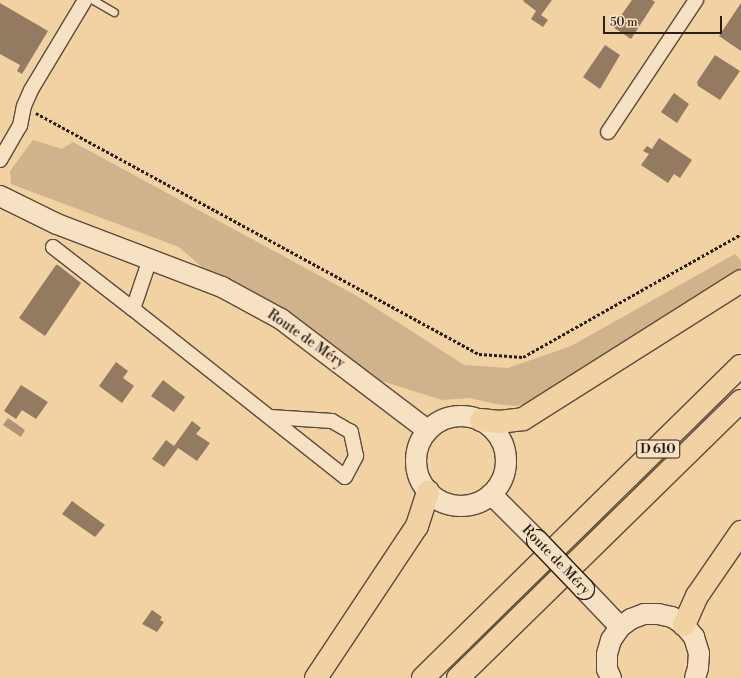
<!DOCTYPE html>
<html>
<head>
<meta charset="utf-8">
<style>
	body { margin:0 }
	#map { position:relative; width:741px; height:678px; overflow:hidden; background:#f2d1a3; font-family:"Libre Bodoni",serif }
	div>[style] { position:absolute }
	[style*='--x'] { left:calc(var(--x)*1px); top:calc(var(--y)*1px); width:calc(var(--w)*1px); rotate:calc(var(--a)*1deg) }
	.green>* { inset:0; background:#d0b38c }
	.water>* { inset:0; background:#ae9474 }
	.building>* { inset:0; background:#927b61 }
	.path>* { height:2.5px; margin-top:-1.25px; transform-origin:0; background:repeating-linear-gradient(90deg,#2a1e1a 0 3px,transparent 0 5px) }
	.roads { filter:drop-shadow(1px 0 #5c4b3c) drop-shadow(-1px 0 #5c4b3c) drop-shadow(0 1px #5c4b3c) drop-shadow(0 -1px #5c4b3c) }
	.lane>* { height:7px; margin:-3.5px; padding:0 3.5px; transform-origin:3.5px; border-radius:3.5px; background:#f7e1c3 }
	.street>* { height:14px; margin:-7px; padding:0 7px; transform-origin:7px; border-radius:7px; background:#f7e1c3 }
	.secondary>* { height:20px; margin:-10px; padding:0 10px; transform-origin:10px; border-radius:10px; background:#f7e1c3 }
	.secondary>.ring { margin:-10px; padding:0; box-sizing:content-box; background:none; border:20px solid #f7e1c3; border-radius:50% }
	.highway>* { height:22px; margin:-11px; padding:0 11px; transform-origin:11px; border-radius:11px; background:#f2d1a3 }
	.bridges { filter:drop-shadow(1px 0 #2a1e1a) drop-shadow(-1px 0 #2a1e1a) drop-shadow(0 1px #2a1e1a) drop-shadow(0 -1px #2a1e1a) }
	.secondary-bridge>* { height:20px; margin:-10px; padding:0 10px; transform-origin:10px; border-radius:10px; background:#f7e1c3 }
	span { translate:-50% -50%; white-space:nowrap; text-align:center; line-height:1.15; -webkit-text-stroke:3.5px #f7e1c3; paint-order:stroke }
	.shield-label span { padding:1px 3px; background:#f7e1c3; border:1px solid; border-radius:3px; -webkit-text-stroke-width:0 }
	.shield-label { font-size:13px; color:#2a1e1a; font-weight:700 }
	.street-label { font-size:14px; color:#2a1e1a }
	.scale { position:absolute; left:603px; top:16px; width:119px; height:18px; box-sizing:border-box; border:2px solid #2a1e1a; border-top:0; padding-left:5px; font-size:12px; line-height:14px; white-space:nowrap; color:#2a1e1a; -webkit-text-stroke:3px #f7e1c3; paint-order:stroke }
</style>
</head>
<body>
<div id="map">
	<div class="green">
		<i style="clip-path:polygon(33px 140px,62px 149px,73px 142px,357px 296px,464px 365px,508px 368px,571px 346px,735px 254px,741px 261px,741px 267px,528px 403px,516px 406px,495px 404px,470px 398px,442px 400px,375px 379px,203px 268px,179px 247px,11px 184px,10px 171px)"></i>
	</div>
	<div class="water">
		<i style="clip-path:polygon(8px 418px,25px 430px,21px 437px,3px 425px)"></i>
	</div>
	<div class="building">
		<i style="clip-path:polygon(524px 0,552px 0,541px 15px,548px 20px,543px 27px,531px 19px,536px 11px,523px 1px)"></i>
		<i style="clip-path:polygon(632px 0,652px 0,655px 2px,631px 39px,613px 27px)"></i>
		<i style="clip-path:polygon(0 3px,48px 31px,22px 74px,17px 71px,20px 65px,0 54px)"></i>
		<i style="clip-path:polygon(741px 3px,741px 51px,719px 36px)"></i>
		<i style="clip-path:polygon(605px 45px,620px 55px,600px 89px,583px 77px)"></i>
		<i style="clip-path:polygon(715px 55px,740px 71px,720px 100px,698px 86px,697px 82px)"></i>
		<i style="clip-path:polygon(674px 93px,689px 104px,677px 123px,661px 112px)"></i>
		<i style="clip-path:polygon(659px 138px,692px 160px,680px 178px,674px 174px,668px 183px,641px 165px,649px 154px,643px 151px,647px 146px,652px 149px)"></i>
		<i style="clip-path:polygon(56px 265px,58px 265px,81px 283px,45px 336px,19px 318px)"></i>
		<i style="clip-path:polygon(116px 362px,128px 371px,123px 378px,134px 386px,122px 403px,99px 386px)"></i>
		<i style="clip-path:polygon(163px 380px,185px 397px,174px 412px,151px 396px)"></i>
		<i style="clip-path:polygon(21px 385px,48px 402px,36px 419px,22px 410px,16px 419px,4px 411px)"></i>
		<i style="clip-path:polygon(192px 421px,201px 428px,196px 434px,210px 443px,197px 461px,178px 448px,164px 467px,152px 459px,166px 440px,174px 446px)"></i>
		<i style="clip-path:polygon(72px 501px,105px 525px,95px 537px,62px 514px)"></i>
		<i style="clip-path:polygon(152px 610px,162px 617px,160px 620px,164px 622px,157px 632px,142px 624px)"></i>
	</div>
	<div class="path">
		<i style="--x:36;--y:113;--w:504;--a:28.55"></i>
		<i style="--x:479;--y:354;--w:44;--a:3.9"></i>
		<i style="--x:523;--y:357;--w:250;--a:-29.4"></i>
	</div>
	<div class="roads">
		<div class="lane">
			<i style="--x:93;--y:0;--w:24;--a:30"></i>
		</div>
		<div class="street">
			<i style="--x:608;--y:132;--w:159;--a:-56.3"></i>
			<i style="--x:0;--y:160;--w:39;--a:-60"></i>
			<i style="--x:20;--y:126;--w:20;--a:-79"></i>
			<i style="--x:24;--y:106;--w:17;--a:-66"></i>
			<i style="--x:31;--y:90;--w:105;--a:-59"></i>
			<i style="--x:53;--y:247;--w:101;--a:37.8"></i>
			<i style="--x:150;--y:259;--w:53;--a:108.8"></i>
			<i style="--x:133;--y:309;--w:270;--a:38.4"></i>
			<i style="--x:345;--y:477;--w:24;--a:-62"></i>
			<i style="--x:356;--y:456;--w:25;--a:-102"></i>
			<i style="--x:351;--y:432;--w:22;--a:-150"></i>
			<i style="--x:332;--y:421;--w:62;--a:-176.3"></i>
		</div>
		<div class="secondary">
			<i style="--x:0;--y:196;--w:64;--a:26.2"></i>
			<i style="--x:57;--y:224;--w:177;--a:20.9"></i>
			<i style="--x:222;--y:287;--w:67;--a:28.5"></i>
			<i style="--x:281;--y:319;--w:183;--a:37.2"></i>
			<i class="ring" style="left:416px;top:416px;width:70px;height:70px"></i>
			<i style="--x:491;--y:494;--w:65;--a:45"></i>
			<i style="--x:584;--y:589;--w:52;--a:46.5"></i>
			<i style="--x:611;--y:678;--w:10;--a:-114"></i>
			<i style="--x:607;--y:669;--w:15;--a:-90"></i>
			<i style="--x:607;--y:654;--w:15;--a:-74"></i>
			<i style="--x:611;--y:640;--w:16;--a:-55"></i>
			<i style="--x:620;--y:627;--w:14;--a:-36"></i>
			<i style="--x:631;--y:619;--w:14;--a:-21"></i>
			<i style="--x:644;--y:614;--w:14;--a:0"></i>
			<i style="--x:658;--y:614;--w:14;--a:12"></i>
			<i style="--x:672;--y:617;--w:14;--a:34"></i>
			<i style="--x:684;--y:625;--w:16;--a:50"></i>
			<i style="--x:694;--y:637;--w:17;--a:73"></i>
			<i style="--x:699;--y:653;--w:15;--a:94"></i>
			<i style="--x:698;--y:668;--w:10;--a:107"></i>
		</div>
		<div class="highway">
			<i style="--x:481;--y:420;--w:18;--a:6"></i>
			<i style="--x:499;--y:422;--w:24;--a:-7"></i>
			<i style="--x:523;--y:419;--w:258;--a:-32.3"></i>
			<i style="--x:684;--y:625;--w:32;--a:-66"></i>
			<i style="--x:697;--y:596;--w:78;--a:-55.5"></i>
			<i style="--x:316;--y:678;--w:182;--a:-56.4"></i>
			<i style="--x:417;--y:526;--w:36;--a:-72"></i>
			<i style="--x:423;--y:678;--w:445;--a:-44.5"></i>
			<i style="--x:458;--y:678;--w:396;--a:-44.4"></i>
		</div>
	</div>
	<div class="bridges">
		<div class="secondary-bridge">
			<i style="--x:537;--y:540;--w:68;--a:46.2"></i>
		</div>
	</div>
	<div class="shield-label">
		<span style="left:658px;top:449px">D 610</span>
	</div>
	<div class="street-label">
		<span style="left:306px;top:339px;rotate:35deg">Route de Méry</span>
		<span style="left:556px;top:560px;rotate:46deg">Route de Méry</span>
	</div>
	<div class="scale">50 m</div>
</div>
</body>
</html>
